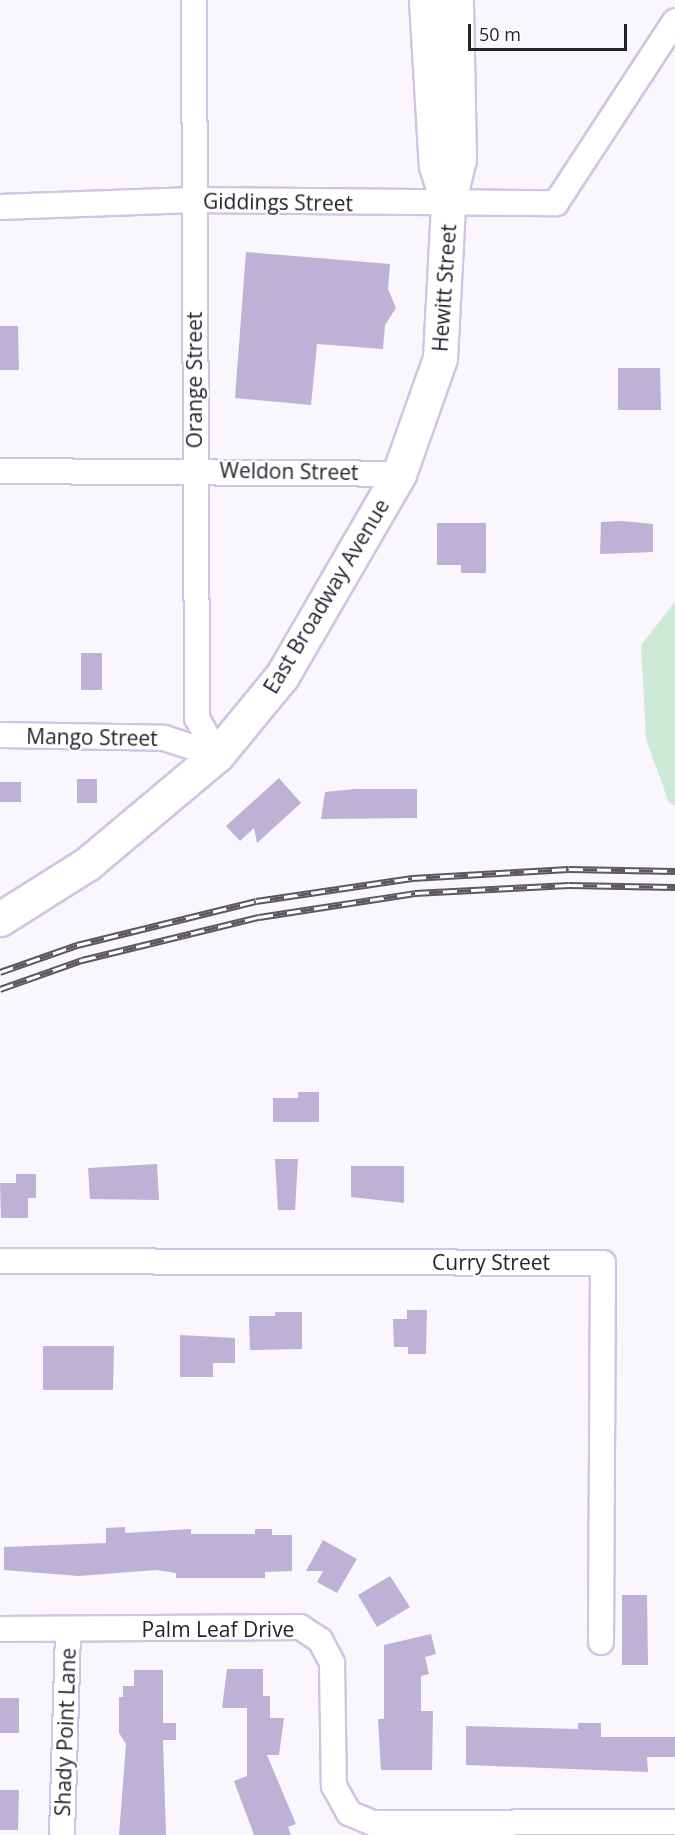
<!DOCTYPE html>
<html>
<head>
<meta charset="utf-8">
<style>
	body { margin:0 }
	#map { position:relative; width:675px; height:1835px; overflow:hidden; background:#f9f6fd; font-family:"Open Sans",sans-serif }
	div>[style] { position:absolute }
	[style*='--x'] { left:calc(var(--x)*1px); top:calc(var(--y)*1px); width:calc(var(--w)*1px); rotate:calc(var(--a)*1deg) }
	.green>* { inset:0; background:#cdead9 }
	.building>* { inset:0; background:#bcb2d6 }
	.roads { filter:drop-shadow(2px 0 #d2c4e3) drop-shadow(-2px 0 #d2c4e3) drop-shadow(0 2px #d2c4e3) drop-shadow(0 -2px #d2c4e3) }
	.street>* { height:24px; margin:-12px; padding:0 12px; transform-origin:12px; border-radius:12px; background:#fff }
	.secondary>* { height:33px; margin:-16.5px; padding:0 16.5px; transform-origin:16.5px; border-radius:16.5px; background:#fff }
	.rail>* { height:7px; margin-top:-3.5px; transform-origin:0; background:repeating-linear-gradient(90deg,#fff 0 14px,#5c5761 0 28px); box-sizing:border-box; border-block:2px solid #5c5761 }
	span { translate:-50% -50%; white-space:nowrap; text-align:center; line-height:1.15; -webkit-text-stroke:4.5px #fff; paint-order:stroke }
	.street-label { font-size:21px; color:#27212d }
	.scale { position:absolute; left:468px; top:24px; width:159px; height:27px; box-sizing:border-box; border:3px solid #27212d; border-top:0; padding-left:8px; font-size:18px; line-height:21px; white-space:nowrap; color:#27212d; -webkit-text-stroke:4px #fff; paint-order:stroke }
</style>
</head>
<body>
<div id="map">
	<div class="green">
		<i style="clip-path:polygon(675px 602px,675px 805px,669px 803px,646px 739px,641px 645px)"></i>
	</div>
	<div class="building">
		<i style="clip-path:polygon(246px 252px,390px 264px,388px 289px,396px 308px,385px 325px,383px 349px,317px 344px,311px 405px,235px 398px)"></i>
		<i style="clip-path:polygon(0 326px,18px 326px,19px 370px,0 370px)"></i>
		<i style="clip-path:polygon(618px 368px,660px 368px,661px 410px,618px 410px)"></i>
		<i style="clip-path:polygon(622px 521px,653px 524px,653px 552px,600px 554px,601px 522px)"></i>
		<i style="clip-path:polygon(437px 523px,486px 523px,486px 573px,461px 573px,461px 565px,437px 565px)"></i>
		<i style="clip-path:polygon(81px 653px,102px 653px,102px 690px,81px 690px)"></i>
		<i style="clip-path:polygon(279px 778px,301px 803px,257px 843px,254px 828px,240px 841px,226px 826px)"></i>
		<i style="clip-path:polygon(77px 779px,97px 779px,97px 803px,77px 803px)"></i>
		<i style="clip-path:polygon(0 782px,21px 782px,21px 802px,0 802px)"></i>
		<i style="clip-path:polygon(355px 789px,417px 789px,417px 818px,321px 819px,325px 792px)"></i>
		<i style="clip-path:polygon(298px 1092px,319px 1092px,319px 1122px,273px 1122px,273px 1098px,298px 1098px)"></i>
		<i style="clip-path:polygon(275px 1159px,298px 1159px,295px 1210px,278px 1210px)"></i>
		<i style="clip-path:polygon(157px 1164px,159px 1200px,90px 1199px,88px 1168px)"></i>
		<i style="clip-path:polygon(351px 1166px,404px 1166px,404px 1203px,351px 1197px)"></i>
		<i style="clip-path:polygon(16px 1174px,36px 1174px,36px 1198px,28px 1198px,28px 1218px,1px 1218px,0 1183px,16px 1183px)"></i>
		<i style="clip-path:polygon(407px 1310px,427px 1310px,426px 1354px,408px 1354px,408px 1347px,394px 1347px,393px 1319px,407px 1319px)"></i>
		<i style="clip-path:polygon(275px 1312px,302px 1312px,302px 1349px,250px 1350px,249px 1316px,275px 1316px)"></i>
		<i style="clip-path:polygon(180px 1335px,235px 1338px,235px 1363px,213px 1363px,213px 1377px,180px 1377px)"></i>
		<i style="clip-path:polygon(43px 1346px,114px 1346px,113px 1390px,43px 1390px)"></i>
		<i style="clip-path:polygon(125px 1527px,125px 1533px,191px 1529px,191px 1534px,255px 1534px,255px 1529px,272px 1529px,272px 1535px,292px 1535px,292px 1571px,265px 1572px,265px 1578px,176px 1578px,176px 1573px,156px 1570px,79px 1576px,4px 1570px,4px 1547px,106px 1543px,106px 1528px)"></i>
		<i style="clip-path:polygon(323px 1540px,357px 1559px,337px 1593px,317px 1582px,323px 1571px,306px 1571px)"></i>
		<i style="clip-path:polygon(390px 1576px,410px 1607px,377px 1627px,358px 1595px)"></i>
		<i style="clip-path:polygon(622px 1595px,647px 1595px,648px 1665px,622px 1665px)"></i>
		<i style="clip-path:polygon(431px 1634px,436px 1654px,425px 1657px,429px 1674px,421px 1676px,421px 1711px,433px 1711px,432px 1770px,381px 1770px,378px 1719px,384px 1719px,384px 1645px)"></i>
		<i style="clip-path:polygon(227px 1669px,263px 1669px,263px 1696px,270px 1696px,270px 1718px,284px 1718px,279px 1755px,267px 1755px,296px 1824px,288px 1827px,291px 1835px,254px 1835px,234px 1781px,247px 1776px,247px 1708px,222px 1708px)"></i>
		<i style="clip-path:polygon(134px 1670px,163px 1670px,163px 1723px,176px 1723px,176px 1740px,163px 1740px,166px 1835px,119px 1835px,126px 1744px,119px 1733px,119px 1697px,123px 1697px,123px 1686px,134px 1686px)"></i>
		<i style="clip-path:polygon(0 1698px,19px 1698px,19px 1733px,0 1733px)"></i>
		<i style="clip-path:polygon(578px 1723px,601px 1723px,601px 1737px,675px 1737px,675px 1757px,647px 1757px,648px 1772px,466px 1765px,466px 1726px,578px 1729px)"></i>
		<i style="clip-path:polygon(0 1790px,19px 1790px,18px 1830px,0 1830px)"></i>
	</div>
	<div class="roads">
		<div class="street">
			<i style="--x:194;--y:0;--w:718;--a:89.76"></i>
			<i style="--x:197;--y:718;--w:42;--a:61.6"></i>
			<i style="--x:0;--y:207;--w:194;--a:-2.1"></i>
			<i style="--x:194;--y:200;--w:362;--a:0.5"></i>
			<i style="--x:556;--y:203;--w:217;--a:-56.8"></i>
			<i style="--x:0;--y:471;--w:399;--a:0.4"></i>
			<i style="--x:0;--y:735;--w:164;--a:1"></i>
			<i style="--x:164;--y:738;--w:56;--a:17.8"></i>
			<i style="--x:0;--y:1261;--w:603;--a:0.19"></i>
			<i style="--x:603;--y:1263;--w:379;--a:90.3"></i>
			<i style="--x:0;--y:1629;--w:300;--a:-0.4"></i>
			<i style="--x:300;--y:1627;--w:24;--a:33"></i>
			<i style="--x:320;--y:1640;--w:26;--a:62"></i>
			<i style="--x:332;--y:1663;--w:123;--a:89.1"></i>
			<i style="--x:334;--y:1786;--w:31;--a:61"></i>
			<i style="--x:349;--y:1813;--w:26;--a:23"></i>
			<i style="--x:373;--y:1823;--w:302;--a:-0.2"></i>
			<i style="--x:62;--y:1835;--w:206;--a:-88.3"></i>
		</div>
		<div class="secondary">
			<i style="--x:426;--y:0;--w:166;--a:86.6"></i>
			<i style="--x:436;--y:166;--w:35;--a:72"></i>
			<i style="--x:0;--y:919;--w:103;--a:-32.3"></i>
			<i style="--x:87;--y:864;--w:170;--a:-40"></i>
			<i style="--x:217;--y:755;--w:102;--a:-50.6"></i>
			<i style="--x:282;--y:676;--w:233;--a:-59.9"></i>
			<i style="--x:399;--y:474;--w:123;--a:-70.5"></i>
			<i style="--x:440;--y:358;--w:154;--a:-87"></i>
			<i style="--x:448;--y:204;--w:46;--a:-76.3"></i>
			<i style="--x:459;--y:159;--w:159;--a:-91.1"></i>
		</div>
	</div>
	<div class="rail">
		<i style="--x:0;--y:972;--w:82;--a:-19.3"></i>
		<i style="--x:77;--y:945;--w:184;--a:-13.8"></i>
		<i style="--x:256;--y:901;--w:158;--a:-8.4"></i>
		<i style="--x:412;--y:878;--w:157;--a:-3.3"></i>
		<i style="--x:569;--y:869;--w:106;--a:1.1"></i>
		<i style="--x:0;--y:989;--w:87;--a:-19.5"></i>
		<i style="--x:82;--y:960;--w:182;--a:-13.7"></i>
		<i style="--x:259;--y:917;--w:158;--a:-8.7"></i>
		<i style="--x:415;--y:893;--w:154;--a:-3"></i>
		<i style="--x:569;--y:885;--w:106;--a:1.1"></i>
	</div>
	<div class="street-label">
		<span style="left:278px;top:202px;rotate:1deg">Giddings Street</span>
		<span style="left:444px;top:288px;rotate:-86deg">Hewitt Street</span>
		<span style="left:194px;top:380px;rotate:-90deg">Orange Street</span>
		<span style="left:289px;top:471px;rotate:1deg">Weldon Street</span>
		<span style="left:326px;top:596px;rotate:-59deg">East Broadway Avenue</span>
		<span style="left:92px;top:737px;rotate:1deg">Mango Street</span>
		<span style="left:491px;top:1262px">Curry Street</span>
		<span style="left:218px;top:1629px">Palm Leaf Drive</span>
		<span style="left:65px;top:1732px;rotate:-88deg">Shady Point Lane</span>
	</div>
	<div class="scale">50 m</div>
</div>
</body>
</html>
